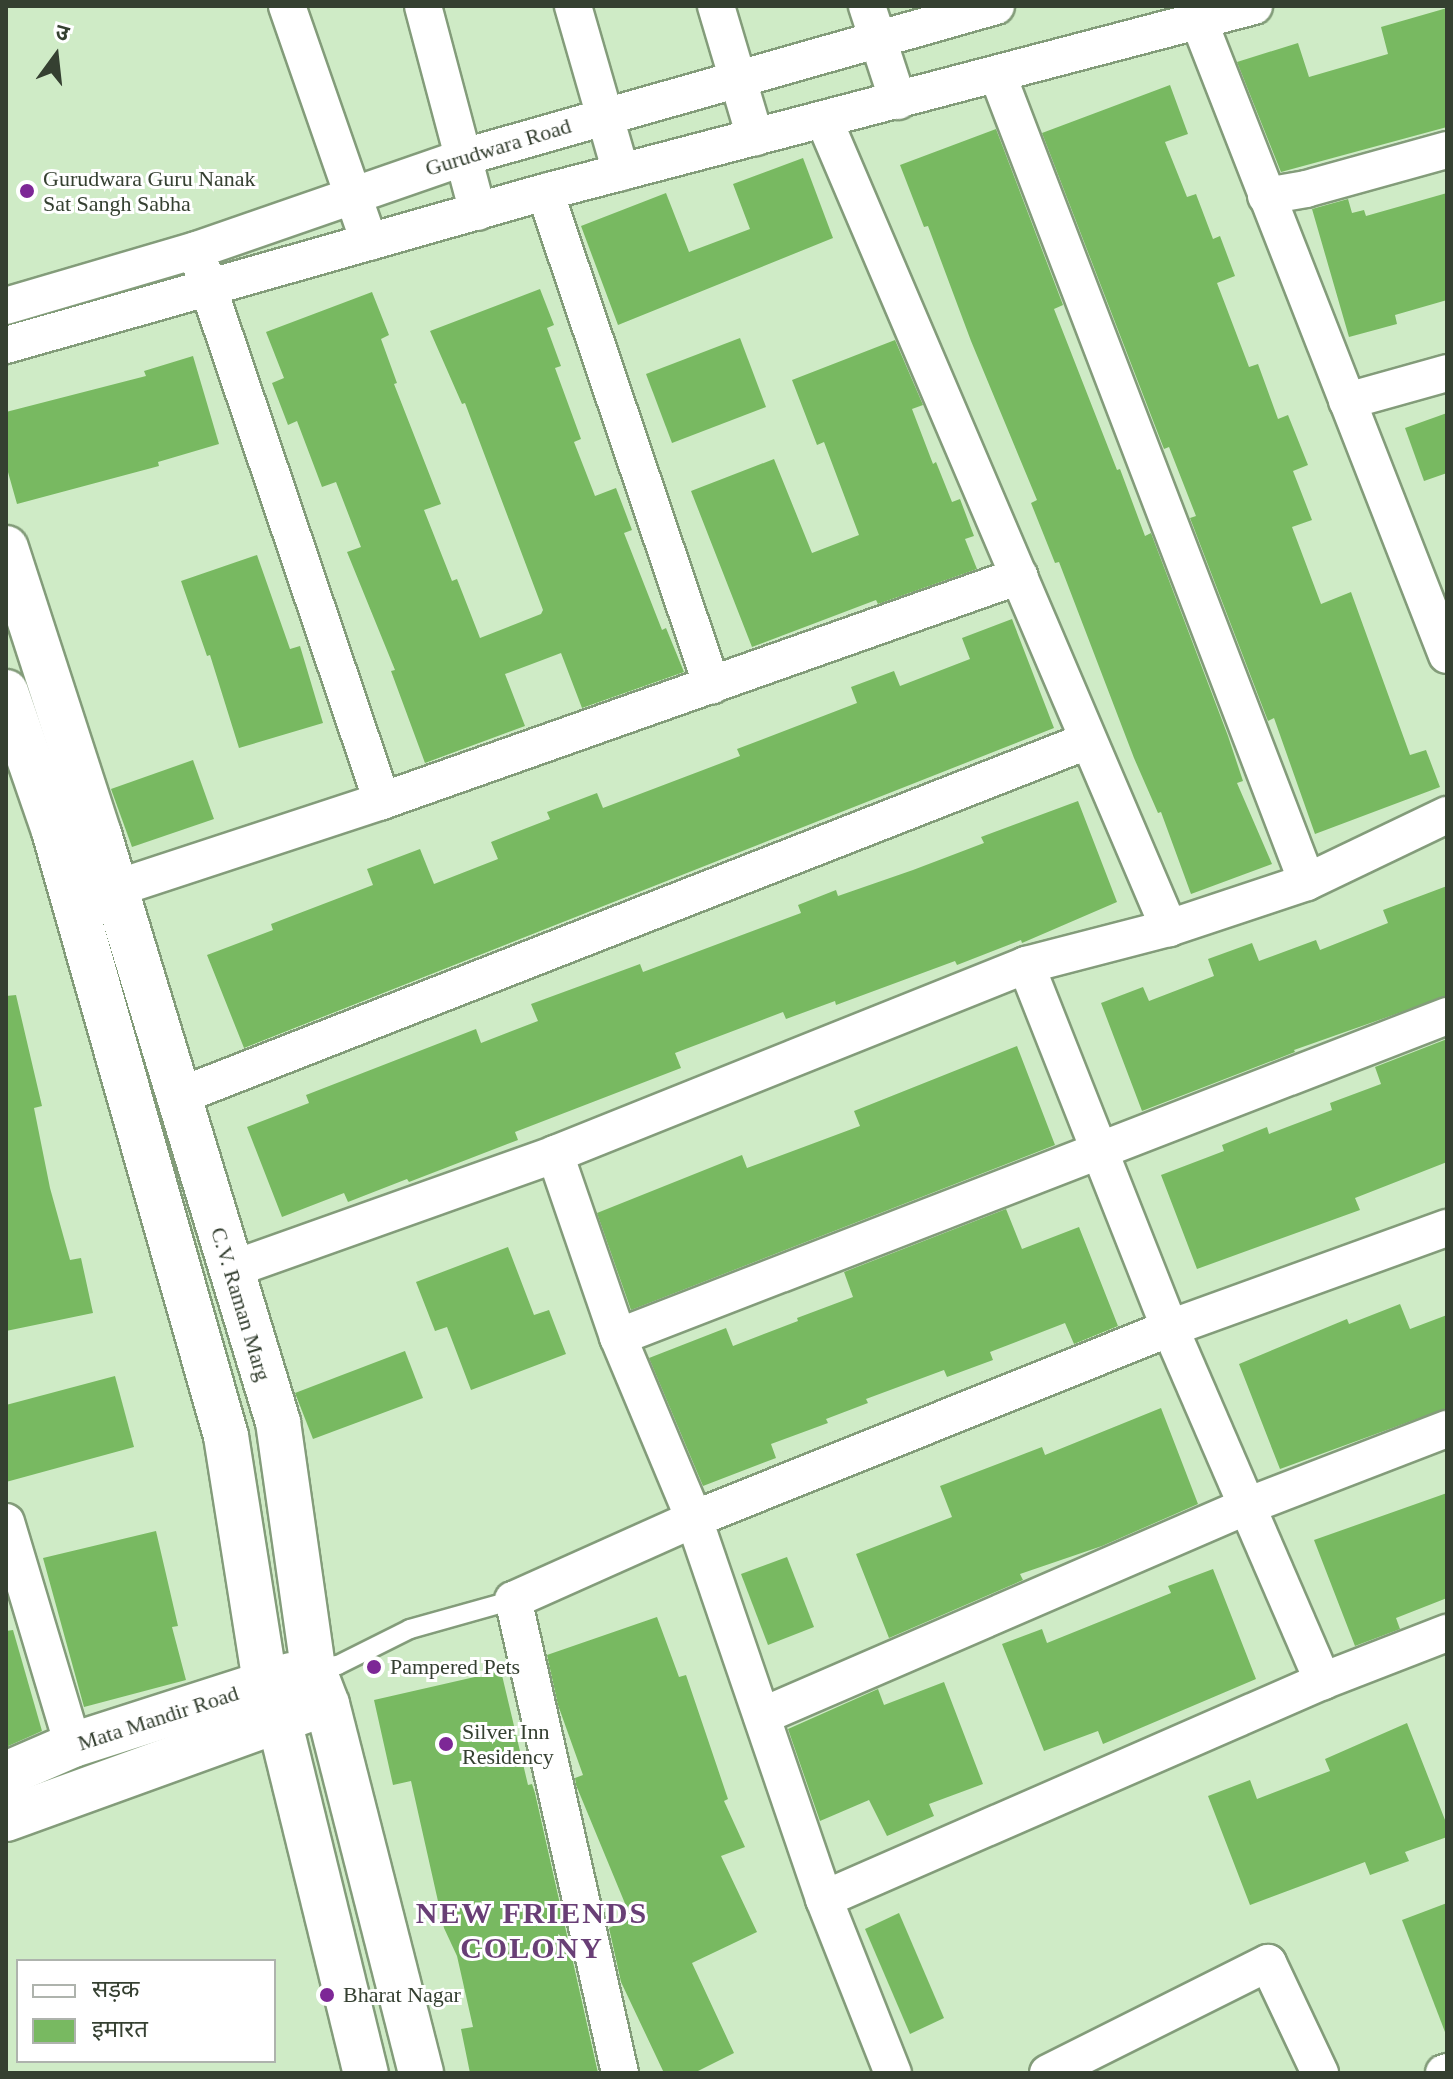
<!DOCTYPE html>
<html>
<head>
<meta charset="utf-8">
<style>
	body { margin:0 }
	#map { position:relative; width:1453px; height:2079px; overflow:hidden; background:#cfebc6; font-family:"Times New Roman","Noto Sans Devanagari",serif }
	div>[style] { position:absolute }
	[style*='--x'] { left:calc(var(--x)*1px); top:calc(var(--y)*1px); width:calc(var(--w)*1px); rotate:calc(var(--a)*1deg) }
	.building>* { inset:0; background:#78b961 }
	.roads { filter:drop-shadow(2px 0 #839c7a) drop-shadow(-2px 0 #839c7a) drop-shadow(0 2px #839c7a) drop-shadow(0 -2px #839c7a) }
	.lane>* { height:18px; margin:-9px; padding:0 9px; transform-origin:9px; border-radius:9px; background:#fff }
	.street>* { height:36px; margin:-18px; padding:0 18px; transform-origin:18px; border-radius:18px; background:#fff }
	.secondary>* { height:44px; margin:-22px; padding:0 22px; transform-origin:22px; border-radius:22px; background:#fff }
	.dots>* { width:22px; height:22px; translate:-50% -50%; box-sizing:border-box; border:4px solid #fff; border-radius:50% }
	span { translate:-50% -50%; white-space:nowrap; text-align:center; line-height:1.15; -webkit-text-stroke:6px #fff; paint-order:stroke }
	.street-label { font-size:22px; color:#354031 }
	.poi-label { font-size:22px; color:#354031 }
	.left { translate:0 -50%; text-align:left }
	.district-label { font-size:30px; color:#693f76; font-weight:700; letter-spacing:2px }
	.frame { position:absolute; inset:0; border:8px solid #354031; pointer-events:none }
	.legend { position:absolute; left:16px; top:1959px; width:260px; height:104px; box-sizing:border-box; background:#fff; border:2px solid #aeb3ad; margin:0; padding:10px 14px; list-style:none; font-size:24px; color:#354031 }
	.legend li { display:flex; align-items:center; gap:16px; height:40px }
	.legend b { width:40px; border:2px solid #aeb3ad }
	.north { position:absolute; left:16px; top:16px; width:80px; height:80px; -webkit-text-stroke:6px #fff; paint-order:stroke; rotate:15deg; font-size:22px; font-weight:700; line-height:32px; text-align:center; color:#354031 }
	.north::after { content:''; display:block; margin:auto; width:28px; height:36px; background:#354031; clip-path:polygon(50% 0,100% 100%,50% 72%,0 100%) }
</style>
</head>
<body>
<div id="map">
	<div class="building">
		<i style="clip-path:polygon(1447px 8px,1447px 127px,1281px 172px,1237px 62px,1298px 43px,1309px 77px,1388px 54px,1381px 27px)"></i>
		<i style="clip-path:polygon(1170px 85px,1188px 134px,1165px 142px,1187px 197px,1196px 194px,1213px 239px,1220px 236px,1235px 276px,1217px 283px,1249px 367px,1258px 364px,1278px 419px,1288px 415px,1308px 465px,1293px 471px,1312px 520px,1292px 527px,1321px 604px,1351px 592px,1410px 755px,1426px 750px,1440px 787px,1315px 834px,1274px 718px,1268px 721px,1190px 518px,1196px 516px,1169px 447px,1164px 449px,1042px 133px)"></i>
		<i style="clip-path:polygon(996px 129px,1063px 305px,1054px 309px,1117px 470px,1120px 469px,1145px 536px,1151px 533px,1228px 736px,1243px 781px,1237px 783px,1272px 864px,1191px 894px,1161px 812px,1158px 813px,1134px 758px,1059px 562px,1055px 563px,1031px 503px,1037px 500px,971px 341px,928px 226px,924px 227px,900px 165px)"></i>
		<i style="clip-path:polygon(803px 158px,833px 238px,618px 325px,581px 226px,666px 193px,689px 252px,750px 229px,733px 184px)"></i>
		<i style="clip-path:polygon(1447px 193px,1447px 300px,1395px 315px,1397px 324px,1349px 337px,1312px 209px,1348px 199px,1352px 213px,1364px 210px,1366px 216px)"></i>
		<i style="clip-path:polygon(540px 289px,554px 325px,547px 328px,561px 366px,555px 368px,581px 439px,574px 442px,595px 496px,616px 488px,632px 530px,624px 533px,662px 630px,666px 628px,684px 672px,582px 708px,561px 653px,505px 674px,525px 726px,425px 763px,391px 671px,395px 670px,347px 552px,361px 547px,336px 482px,322px 487px,297px 421px,288px 425px,272px 383px,284px 378px,266px 332px,372px 292px,389px 335px,381px 339px,397px 383px,394px 384px,441px 504px,424px 510px,452px 581px,457px 579px,480px 638px,541px 614px,543px 610px,465px 403px,462px 404px,430px 331px)"></i>
		<i style="clip-path:polygon(740px 338px,766px 407px,672px 443px,646px 374px)"></i>
		<i style="clip-path:polygon(895px 340px,923px 405px,912px 409px,933px 464px,936px 462px,952px 502px,960px 499px,974px 536px,965px 539px,977px 569px,878px 604px,876px 600px,752px 647px,691px 491px,774px 459px,812px 553px,859px 535px,824px 442px,817px 445px,792px 380px)"></i>
		<i style="clip-path:polygon(193px 356px,219px 444px,158px 462px,159px 466px,17px 504px,6px 465px,6px 412px,146px 376px,144px 371px)"></i>
		<i style="clip-path:polygon(1447px 413px,1447px 473px,1424px 481px,1405px 428px)"></i>
		<i style="clip-path:polygon(257px 555px,290px 649px,300px 646px,323px 723px,239px 748px,210px 655px,207px 656px,181px 581px)"></i>
		<i style="clip-path:polygon(1012px 619px,1054px 728px,244px 1048px,207px 955px,273px 930px,271px 924px,373px 885px,367px 869px,420px 849px,434px 884px,498px 859px,491px 842px,550px 819px,547px 812px,597px 793px,603px 808px,740px 756px,737px 749px,857px 703px,851px 687px,894px 671px,900px 686px,970px 659px,962px 638px)"></i>
		<i style="clip-path:polygon(193px 760px,214px 819px,132px 847px,111px 789px)"></i>
		<i style="clip-path:polygon(1078px 801px,1117px 902px,1022px 943px,1021px 940px,957px 965px,955px 961px,836px 1005px,835px 1001px,786px 1019px,783px 1012px,675px 1053px,681px 1068px,515px 1132px,518px 1140px,409px 1182px,407px 1179px,348px 1202px,344px 1193px,282px 1217px,247px 1127px,309px 1103px,306px 1095px,476px 1029px,481px 1043px,538px 1021px,531px 1004px,640px 964px,643px 972px,801px 913px,798px 905px,836px 890px,838px 896px,913px 870px,984px 843px,981px 837px)"></i>
		<i style="clip-path:polygon(1447px 886px,1447px 996px,1294px 1050px,1295px 1052px,1142px 1111px,1101px 1003px,1143px 987px,1149px 1001px,1214px 976px,1208px 959px,1252px 943px,1259px 961px,1316px 940px,1320px 950px,1388px 923px,1383px 910px)"></i>
		<i style="clip-path:polygon(16px 995px,42px 1106px,34px 1108px,50px 1188px,70px 1260px,81px 1258px,93px 1313px,6px 1331px,6px 996px)"></i>
		<i style="clip-path:polygon(1447px 1039px,1447px 1162px,1355px 1198px,1360px 1210px,1197px 1269px,1161px 1175px,1224px 1151px,1222px 1145px,1267px 1127px,1269px 1134px,1332px 1110px,1330px 1103px,1381px 1084px,1375px 1067px)"></i>
		<i style="clip-path:polygon(1017px 1046px,1055px 1145px,631px 1310px,597px 1213px,742px 1155px,747px 1168px,860px 1126px,854px 1111px)"></i>
		<i style="clip-path:polygon(1006px 1209px,1022px 1249px,1079px 1227px,1118px 1326px,1074px 1344px,1065px 1323px,990px 1352px,993px 1360px,947px 1377px,944px 1370px,866px 1399px,868px 1403px,826px 1419px,828px 1423px,771px 1444px,776px 1458px,703px 1486px,649px 1358px,726px 1328px,733px 1346px,798px 1321px,797px 1318px,853px 1297px,844px 1272px)"></i>
		<i style="clip-path:polygon(508px 1247px,534px 1315px,549px 1310px,566px 1354px,471px 1390px,447px 1327px,435px 1331px,416px 1282px)"></i>
		<i style="clip-path:polygon(1400px 1304px,1410px 1329px,1447px 1315px,1447px 1408px,1280px 1469px,1239px 1364px,1347px 1319px,1349px 1324px)"></i>
		<i style="clip-path:polygon(405px 1351px,423px 1398px,313px 1439px,295px 1393px)"></i>
		<i style="clip-path:polygon(115px 1376px,134px 1447px,6px 1482px,6px 1405px)"></i>
		<i style="clip-path:polygon(1161px 1408px,1198px 1504px,1102px 1546px,1020px 1574px,1023px 1580px,889px 1638px,856px 1554px,952px 1517px,940px 1486px,1042px 1447px,1045px 1455px)"></i>
		<i style="clip-path:polygon(1447px 1493px,1447px 1598px,1396px 1618px,1400px 1629px,1355px 1646px,1314px 1540px)"></i>
		<i style="clip-path:polygon(156px 1531px,178px 1626px,172px 1627px,186px 1680px,84px 1707px,43px 1558px)"></i>
		<i style="clip-path:polygon(787px 1557px,814px 1627px,768px 1645px,741px 1574px)"></i>
		<i style="clip-path:polygon(1213px 1569px,1256px 1679px,1103px 1744px,1098px 1731px,1044px 1751px,1002px 1644px,1042px 1629px,1047px 1643px,1171px 1593px,1168px 1586px)"></i>
		<i style="clip-path:polygon(657px 1617px,679px 1677px,686px 1675px,728px 1799px,724px 1801px,745px 1847px,721px 1856px,757px 1932px,692px 1963px,734px 2053px,694px 2073px,664px 2073px,621px 1982px,609px 1928px,631px 1918px,576px 1785px,575px 1778px,583px 1775px,558px 1705px,547px 1655px)"></i>
		<i style="clip-path:polygon(13px 1630px,42px 1731px,6px 1747px,6px 1631px)"></i>
		<i style="clip-path:polygon(501px 1671px,528px 1785px,532px 1784px,535px 1793px,598px 2073px,470px 2073px,461px 2029px,473px 2027px,457px 1956px,444px 1928px,411px 1781px,393px 1785px,374px 1700px)"></i>
		<i style="clip-path:polygon(944px 1682px,983px 1784px,929px 1804px,934px 1816px,887px 1836px,869px 1800px,820px 1821px,788px 1729px,878px 1689px,884px 1705px)"></i>
		<i style="clip-path:polygon(1407px 1723px,1447px 1825px,1447px 1837px,1405px 1852px,1409px 1861px,1370px 1875px,1365px 1862px,1250px 1905px,1208px 1796px,1250px 1780px,1257px 1799px,1330px 1771px,1325px 1759px)"></i>
		<i style="clip-path:polygon(1447px 1903px,1447px 2032px,1445px 2032px,1402px 1920px)"></i>
		<i style="clip-path:polygon(899px 1913px,944px 2018px,910px 2034px,865px 1929px)"></i>
	</div>
	<div class="roads">
		<div class="lane">
			<i style="--x:313;--y:1668;--w:25;--a:-7"></i>
			<i style="--x:338;--y:1665;--w:80;--a:-26.6"></i>
			<i style="--x:410;--y:1629;--w:107;--a:-15.7"></i>
		</div>
		<div class="street">
			<i style="--x:287;--y:6;--w:250;--a:70.8"></i>
			<i style="--x:423;--y:6;--w:213;--a:75.1"></i>
			<i style="--x:573;--y:6;--w:173;--a:73.9"></i>
			<i style="--x:716;--y:6;--w:137;--a:73.4"></i>
			<i style="--x:867;--y:6;--w:100;--a:71.9"></i>
			<i style="--x:1193;--y:6;--w:697;--a:68.63"></i>
			<i style="--x:998;--y:76;--w:863;--a:69.02"></i>
			<i style="--x:824;--y:120;--w:879;--a:66.88"></i>
			<i style="--x:545;--y:192;--w:521;--a:71.32"></i>
			<i style="--x:1266;--y:196;--w:41;--a:-9.9"></i>
			<i style="--x:1306;--y:189;--w:146;--a:-15.5"></i>
			<i style="--x:200;--y:263;--w:568;--a:71.31"></i>
			<i style="--x:6;--y:306;--w:198;--a:-16.4"></i>
			<i style="--x:196;--y:250;--w:284;--a:-19.1"></i>
			<i style="--x:464;--y:157;--w:553;--a:-15.85"></i>
			<i style="--x:6;--y:345;--w:560;--a:-15.85"></i>
			<i style="--x:545;--y:192;--w:733;--a:-14.7"></i>
			<i style="--x:1347;--y:401;--w:104;--a:-15.6"></i>
			<i style="--x:114;--y:889;--w:282;--a:-18.2"></i>
			<i style="--x:382;--y:801;--w:676;--a:-19.45"></i>
			<i style="--x:1026;--y:965;--w:391;--a:68.4"></i>
			<i style="--x:1170;--y:1328;--w:385;--a:66.6"></i>
			<i style="--x:177;--y:1097;--w:977;--a:-21.37"></i>
			<i style="--x:555;--y:1154;--w:194;--a:71"></i>
			<i style="--x:618;--y:1337;--w:197;--a:67.3"></i>
			<i style="--x:694;--y:1519;--w:402;--a:71.1"></i>
			<i style="--x:824;--y:1899;--w:187;--a:68.4"></i>
			<i style="--x:230;--y:1270;--w:345;--a:-19.6"></i>
			<i style="--x:555;--y:1154;--w:508;--a:-21.86"></i>
			<i style="--x:1026;--y:965;--w:148;--a:-14.5"></i>
			<i style="--x:1169;--y:928;--w:145;--a:-18.4"></i>
			<i style="--x:1307;--y:882;--w:155;--a:-25.6"></i>
			<i style="--x:618;--y:1337;--w:889;--a:-21.17"></i>
			<i style="--x:6;--y:1522;--w:233;--a:73.3"></i>
			<i style="--x:762;--y:1716;--w:529;--a:-23.41"></i>
			<i style="--x:1247;--y:1506;--w:214;--a:-21.1"></i>
			<i style="--x:824;--y:1899;--w:545;--a:-23.6"></i>
			<i style="--x:1323;--y:1681;--w:133;--a:-21.2"></i>
			<i style="--x:620;--y:2073;--w:485;--a:-102.7"></i>
			<i style="--x:513;--y:1600;--w:198;--a:-24.1"></i>
			<i style="--x:694;--y:1519;--w:513;--a:-21.86"></i>
			<i style="--x:1170;--y:1328;--w:294;--a:-19.9"></i>
			<i style="--x:1048;--y:2073;--w:246;--a:-26.6"></i>
			<i style="--x:1268;--y:1963;--w:122;--a:64.7"></i>
			<i style="--x:1444;--y:2073;--w:3;--a:-18"></i>
		</div>
		<div class="secondary">
			<i style="--x:6;--y:548;--w:301;--a:72"></i>
			<i style="--x:99;--y:834;--w:615;--a:73.07"></i>
			<i style="--x:278;--y:1422;--w:248;--a:81.9"></i>
			<i style="--x:313;--y:1668;--w:39;--a:69"></i>
			<i style="--x:327;--y:1704;--w:381;--a:75.7"></i>
			<i style="--x:6;--y:692;--w:147;--a:70.9"></i>
			<i style="--x:54;--y:831;--w:629;--a:74.13"></i>
			<i style="--x:226;--y:1436;--w:250;--a:81"></i>
			<i style="--x:265;--y:1683;--w:40;--a:69"></i>
			<i style="--x:279;--y:1720;--w:364;--a:76.2"></i>
			<i style="--x:6;--y:1774;--w:73;--a:-23.4"></i>
			<i style="--x:73;--y:1745;--w:229;--a:-17.8"></i>
			<i style="--x:6;--y:1819;--w:318;--a:-19.9"></i>
		</div>
	</div>
	<div class="dots">
		<i style="left:27px;top:191px;background:#7d2796"></i>
		<i style="left:374px;top:1667px;background:#7d2796"></i>
		<i style="left:446px;top:1744px;background:#7d2796"></i>
		<i style="left:327px;top:1995px;background:#7d2796"></i>
	</div>
	<div class="street-label">
		<span style="left:498px;top:147px;rotate:-17deg">Gurudwara Road</span>
		<span style="left:241px;top:1304px;rotate:73deg">C.V. Raman Marg</span>
		<span style="left:158px;top:1718px;rotate:-18deg">Mata Mandir Road</span>
	</div>
	<div class="poi-label">
		<span class="left" style="left:43px;top:191px">Gurudwara Guru Nanak<br>Sat Sangh Sabha</span>
		<span class="left" style="left:390px;top:1667px">Pampered Pets</span>
		<span class="left" style="left:462px;top:1744px">Silver Inn<br>Residency</span>
		<span class="left" style="left:343px;top:1995px">Bharat Nagar</span>
	</div>
	<div class="district-label">
		<span style="left:532px;top:1930px">NEW FRIENDS<br>COLONY</span>
	</div>
	<div class="frame"></div>
	<ul class="legend">
	<li><b style="height:10px;background:#fff"></b>सड़क</li>
	<li><b style="height:22px;background:#78b961"></b>इमारत</li>
	</ul>
	<div class="north">उ</div>
</div>
</body>
</html>
